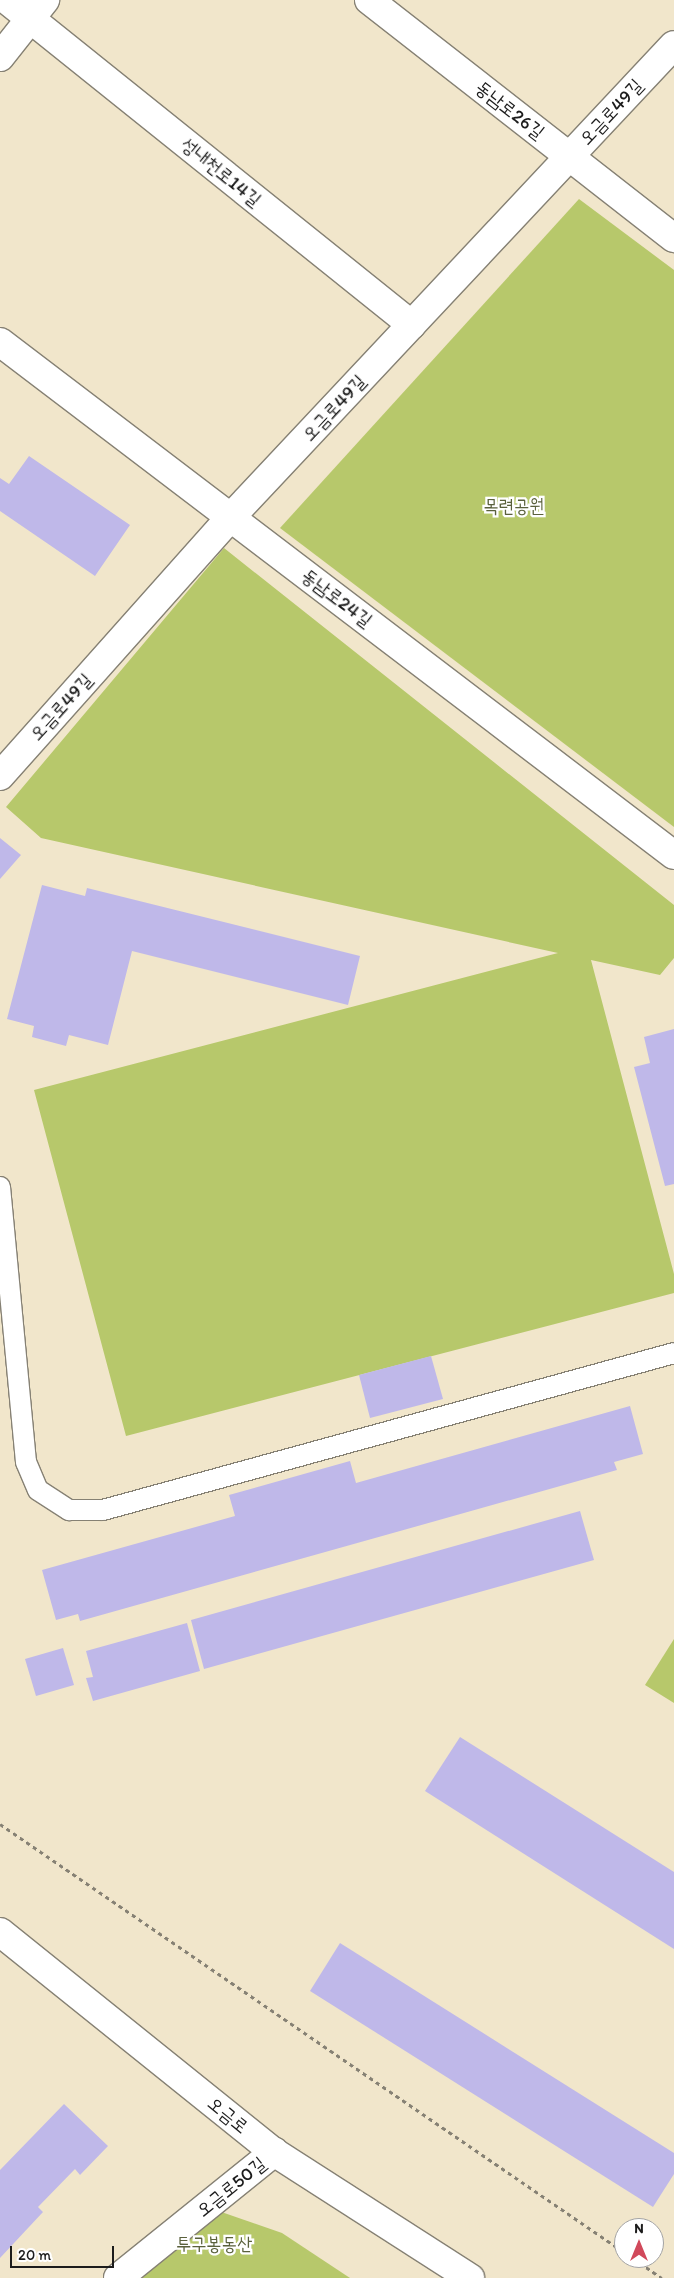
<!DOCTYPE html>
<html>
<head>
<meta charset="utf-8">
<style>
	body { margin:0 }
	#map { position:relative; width:674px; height:2278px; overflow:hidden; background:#f1e6cb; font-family:Itim,"Poor Story",sans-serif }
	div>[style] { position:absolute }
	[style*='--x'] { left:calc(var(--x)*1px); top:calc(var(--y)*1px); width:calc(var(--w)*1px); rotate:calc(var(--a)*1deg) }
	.green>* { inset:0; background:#b7c86b }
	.building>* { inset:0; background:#bfb8e9 }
	.path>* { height:3px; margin-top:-1.5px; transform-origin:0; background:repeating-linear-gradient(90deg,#868174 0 4px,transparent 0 8px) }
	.roads { filter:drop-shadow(1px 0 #868174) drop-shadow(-1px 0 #868174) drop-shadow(0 1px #868174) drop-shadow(0 -1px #868174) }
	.lane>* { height:20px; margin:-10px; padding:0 10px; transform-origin:10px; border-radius:10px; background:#fff }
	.street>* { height:28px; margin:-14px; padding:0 14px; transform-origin:14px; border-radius:14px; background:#fff }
	.secondary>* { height:28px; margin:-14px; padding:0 14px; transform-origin:14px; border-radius:14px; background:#fff }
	span { translate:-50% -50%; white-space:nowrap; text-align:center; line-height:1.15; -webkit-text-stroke:4.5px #fff; paint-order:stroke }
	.street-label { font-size:19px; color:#1c1c1c }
	.park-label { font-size:19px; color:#5a613c }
	.north { position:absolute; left:614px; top:2218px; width:50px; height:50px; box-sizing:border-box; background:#fff; border:1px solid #a4a4a4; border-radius:50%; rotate:0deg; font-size:14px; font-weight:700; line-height:20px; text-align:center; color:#1c1c1c }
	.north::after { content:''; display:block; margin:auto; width:18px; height:22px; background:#d1495b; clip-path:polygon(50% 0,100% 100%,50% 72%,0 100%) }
	.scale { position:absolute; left:10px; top:2246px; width:104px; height:22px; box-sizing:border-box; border:2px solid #1c1c1c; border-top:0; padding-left:6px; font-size:15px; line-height:18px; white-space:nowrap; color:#1c1c1c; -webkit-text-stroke:4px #fff; paint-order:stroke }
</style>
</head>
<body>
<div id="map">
	<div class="green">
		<i style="clip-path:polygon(579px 199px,674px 270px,674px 827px,280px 528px)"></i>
		<i style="clip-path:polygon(224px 548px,674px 905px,674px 958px,660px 975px,591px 960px,674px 1274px,674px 1293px,126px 1436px,34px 1090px,558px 953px,41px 838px,6px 807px)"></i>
		<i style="clip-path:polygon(674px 1639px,674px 1703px,645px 1685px)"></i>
		<i style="clip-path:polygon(207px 2207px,282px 2233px,350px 2278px,124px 2278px)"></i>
	</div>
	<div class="building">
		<i style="clip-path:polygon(29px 456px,130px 525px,95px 576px,0 511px,0 478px,9px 484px)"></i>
		<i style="clip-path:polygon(0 838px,21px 855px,0 879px)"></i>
		<i style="clip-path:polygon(42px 885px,85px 896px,87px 888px,360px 956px,348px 1005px,132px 951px,108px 1045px,69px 1035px,66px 1046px,32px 1037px,34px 1026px,7px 1019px)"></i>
		<i style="clip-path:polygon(674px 1029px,674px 1184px,665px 1186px,634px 1067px,650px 1063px,644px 1037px)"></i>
		<i style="clip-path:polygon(431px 1356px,443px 1399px,370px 1418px,359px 1375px)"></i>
		<i style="clip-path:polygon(630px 1406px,643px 1454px,614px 1462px,617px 1470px,80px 1621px,78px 1614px,56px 1620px,42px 1570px,235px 1516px,229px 1495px,350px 1461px,356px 1483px)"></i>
		<i style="clip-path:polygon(580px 1511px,594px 1560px,204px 1669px,191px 1620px)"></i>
		<i style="clip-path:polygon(187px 1623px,200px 1671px,93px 1701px,86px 1678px,93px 1677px,86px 1651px)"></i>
		<i style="clip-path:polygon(63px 1648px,74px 1685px,36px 1696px,25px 1659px)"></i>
		<i style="clip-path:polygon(460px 1737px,674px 1872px,674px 1949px,425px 1791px)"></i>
		<i style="clip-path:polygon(340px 1943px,674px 2153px,674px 2174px,653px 2207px,310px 1991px)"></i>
		<i style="clip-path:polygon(64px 2104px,108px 2146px,80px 2175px,75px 2169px,38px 2207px,43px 2212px,0 2258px,0 2170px)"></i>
	</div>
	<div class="path">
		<i style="--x:0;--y:1824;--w:757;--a:34.45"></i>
		<i style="--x:633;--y:2258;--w:35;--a:35"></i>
	</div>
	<div class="roads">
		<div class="lane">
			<i style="--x:0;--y:1187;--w:276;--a:84.6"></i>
			<i style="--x:26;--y:1462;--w:30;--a:67"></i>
			<i style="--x:38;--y:1490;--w:37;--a:33"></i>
			<i style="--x:69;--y:1510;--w:34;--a:0"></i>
			<i style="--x:103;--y:1510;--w:592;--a:-15.37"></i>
		</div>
		<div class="street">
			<i style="--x:7;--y:0;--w:519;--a:38.75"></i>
			<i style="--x:369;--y:0;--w:387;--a:38"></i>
			<i style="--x:0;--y:57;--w:73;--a:-51.7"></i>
			<i style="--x:0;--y:342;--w:847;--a:37.28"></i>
			<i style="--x:0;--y:776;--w:347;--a:-48.3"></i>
			<i style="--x:231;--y:517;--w:647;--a:-46.82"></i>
			<i style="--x:118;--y:2278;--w:201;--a:-38.9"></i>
		</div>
		<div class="secondary">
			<i style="--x:0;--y:1932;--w:351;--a:38.8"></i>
			<i style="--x:274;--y:2152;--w:233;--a:32.7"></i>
		</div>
	</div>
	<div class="street-label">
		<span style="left:510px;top:110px;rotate:38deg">동남로26길</span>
		<span style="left:611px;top:112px;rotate:-47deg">오금로49길</span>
		<span style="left:221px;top:172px;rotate:39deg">성내천로14길</span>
		<span style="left:334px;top:408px;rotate:-47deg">오금로49길</span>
		<span style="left:337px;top:598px;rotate:37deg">동남로24길</span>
		<span style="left:61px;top:707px;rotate:-48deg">오금로49길</span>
		<span style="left:228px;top:2115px;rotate:39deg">오금로</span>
		<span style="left:231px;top:2187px;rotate:-39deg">오금로50길</span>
	</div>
	<div class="park-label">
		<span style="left:514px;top:506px">목련공원</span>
		<span style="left:214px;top:2244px">투구봉동산</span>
	</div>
	<div class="north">N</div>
	<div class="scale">20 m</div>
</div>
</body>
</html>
